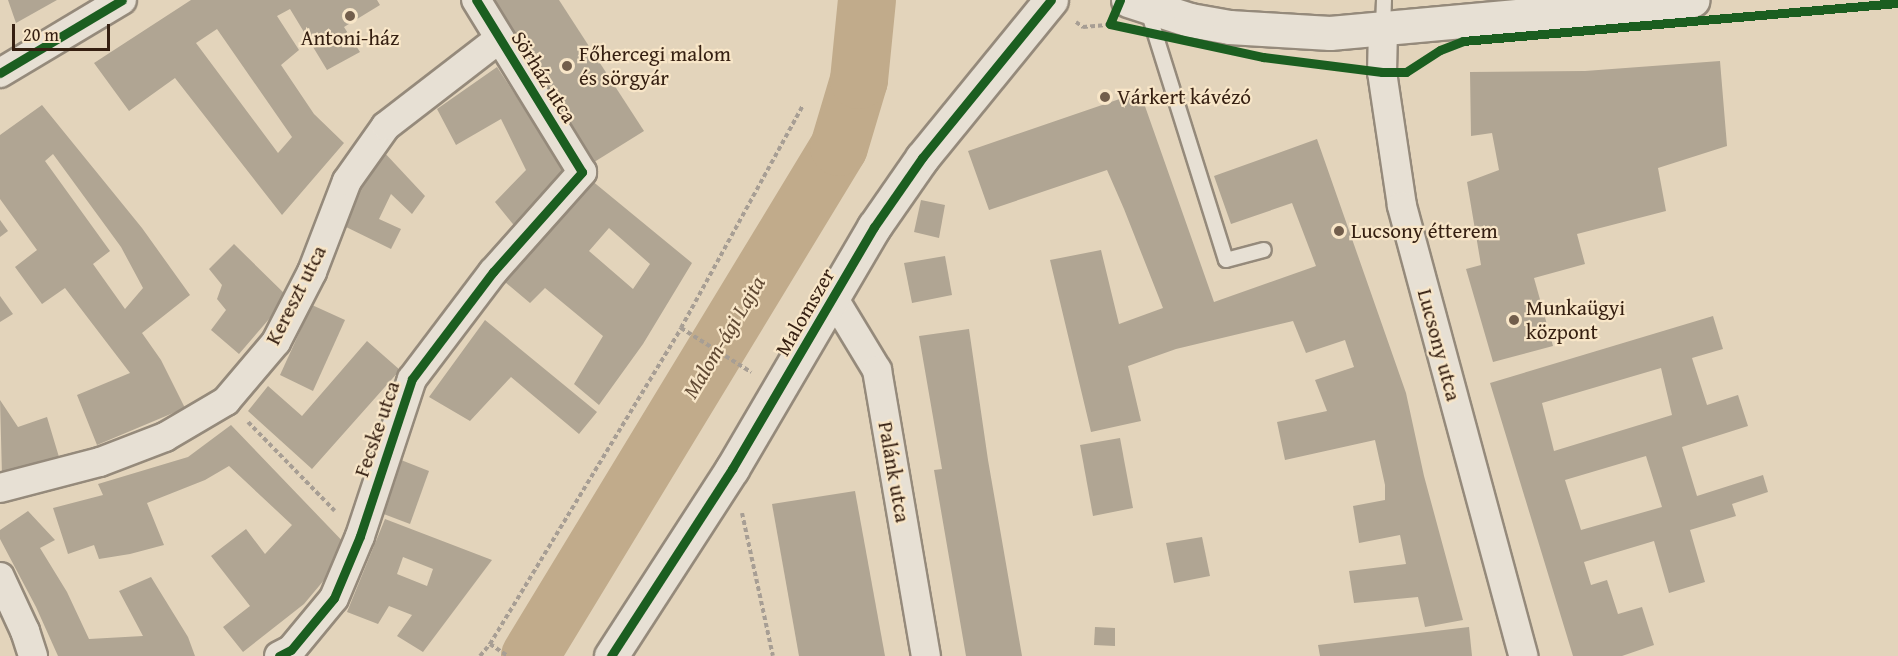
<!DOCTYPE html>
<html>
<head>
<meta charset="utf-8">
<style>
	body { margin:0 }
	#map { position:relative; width:1898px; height:656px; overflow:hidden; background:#e3d4bb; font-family:"Gentium Book Plus",serif }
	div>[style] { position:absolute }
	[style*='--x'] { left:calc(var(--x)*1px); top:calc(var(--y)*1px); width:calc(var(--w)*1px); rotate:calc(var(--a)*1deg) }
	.river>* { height:58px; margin:-29px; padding:0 29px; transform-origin:29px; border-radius:29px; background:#c1ab8b }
	.building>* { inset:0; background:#b0a593 }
	.path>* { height:4px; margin-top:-2px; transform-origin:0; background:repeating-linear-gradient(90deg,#a79e94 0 4.5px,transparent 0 7.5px) }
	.roads { filter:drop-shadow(2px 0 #958a7b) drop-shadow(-2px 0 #958a7b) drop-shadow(0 2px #958a7b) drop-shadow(0 -2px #958a7b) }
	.lane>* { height:14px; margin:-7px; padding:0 7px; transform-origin:7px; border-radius:7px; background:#e7e0d4 }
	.street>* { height:28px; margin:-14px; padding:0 14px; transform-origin:14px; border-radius:14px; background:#e7e0d4 }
	.secondary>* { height:33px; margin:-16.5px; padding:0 16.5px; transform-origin:16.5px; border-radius:16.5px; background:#e7e0d4 }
	.cycleway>* { height:9px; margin:-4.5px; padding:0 4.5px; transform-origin:4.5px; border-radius:4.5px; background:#1b5e20 }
	.dots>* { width:16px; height:16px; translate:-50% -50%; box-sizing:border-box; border:3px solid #f8e6c8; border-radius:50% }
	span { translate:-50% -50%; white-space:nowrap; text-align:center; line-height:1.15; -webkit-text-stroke:4.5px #f8e6c8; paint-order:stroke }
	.poi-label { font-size:21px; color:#351f11 }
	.left { translate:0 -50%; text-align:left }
	.street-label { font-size:21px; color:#351f11 }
	.water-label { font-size:22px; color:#614a34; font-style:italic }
	.scale { position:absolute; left:12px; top:24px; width:98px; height:27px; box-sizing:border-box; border:3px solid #351f11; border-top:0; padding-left:8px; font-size:18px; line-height:21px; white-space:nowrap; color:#351f11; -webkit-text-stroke:4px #f8e6c8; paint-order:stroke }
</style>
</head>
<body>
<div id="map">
	<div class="river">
		<i style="--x:530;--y:656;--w:595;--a:-58.74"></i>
		<i style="--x:839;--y:147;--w:70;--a:-73.4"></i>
		<i style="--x:859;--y:80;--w:80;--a:-84.3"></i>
	</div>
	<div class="building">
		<i style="clip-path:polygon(8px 0,57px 0,16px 23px)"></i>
		<i style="clip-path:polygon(evenodd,191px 0,377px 0,380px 5px,344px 27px,360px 52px,327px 70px,290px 9px,277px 16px,299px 50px,281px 65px,314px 114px,344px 143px,282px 215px,175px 78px,129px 111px,94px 63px,191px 0,217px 29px,292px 137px,278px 153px,196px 43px,217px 29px)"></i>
		<i style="clip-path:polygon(493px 0,559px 0,644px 131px,591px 164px)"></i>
		<i style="clip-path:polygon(1720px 61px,1727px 146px,1658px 168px,1666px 211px,1577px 234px,1585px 264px,1534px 278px,1553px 346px,1493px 362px,1466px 269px,1481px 265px,1467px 182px,1499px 170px,1492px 133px,1471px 136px,1470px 72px,1585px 71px)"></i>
		<i style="clip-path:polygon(497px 67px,567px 174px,517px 229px,495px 202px,526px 170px,501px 119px,456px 145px,437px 109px)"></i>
		<i style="clip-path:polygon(1140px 92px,1214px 302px,1316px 266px,1292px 203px,1231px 224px,1214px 176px,1317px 139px,1406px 393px,1424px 476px,1463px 620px,1425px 627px,1418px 597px,1354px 603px,1349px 571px,1406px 564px,1400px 535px,1359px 543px,1353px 506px,1385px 500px,1385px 485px,1375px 440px,1285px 460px,1277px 422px,1327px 411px,1315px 380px,1354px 367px,1345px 340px,1306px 353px,1293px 321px,1176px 349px,1128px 366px,1141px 421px,1091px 432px,1050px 260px,1101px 250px,1119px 324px,1163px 308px,1124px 209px,1107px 170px,989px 210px,968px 151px)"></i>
		<i style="clip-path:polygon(evenodd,42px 105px,142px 228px,190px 295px,142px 333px,161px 360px,185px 408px,97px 445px,77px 395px,130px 373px,65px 288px,42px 304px,15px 267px,37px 250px,0 199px,0 135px,42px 105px,53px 154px,121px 247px,143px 288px,125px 309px,93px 264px,110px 251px,45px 161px,53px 154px)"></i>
		<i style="clip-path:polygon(382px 150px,425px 196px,412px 214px,391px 194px,379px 219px,401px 229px,391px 249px,342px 225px,356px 191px)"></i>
		<i style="clip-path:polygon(evenodd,591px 180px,692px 263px,643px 344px,599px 405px,574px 384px,603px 336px,545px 288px,530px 303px,505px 282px,591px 180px,609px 228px,650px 264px,633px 289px,589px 251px,609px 228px)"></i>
		<i style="clip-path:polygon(921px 200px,945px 205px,939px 238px,914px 232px)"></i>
		<i style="clip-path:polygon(0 220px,8px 231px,0 237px)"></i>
		<i style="clip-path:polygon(234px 244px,288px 297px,239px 354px,211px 330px,226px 310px,217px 299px,222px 285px,209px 269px)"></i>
		<i style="clip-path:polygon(945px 256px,952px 295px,912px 303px,904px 263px)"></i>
		<i style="clip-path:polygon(0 296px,13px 314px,0 322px)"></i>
		<i style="clip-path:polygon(312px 305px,345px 320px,313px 391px,280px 375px)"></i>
		<i style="clip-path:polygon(evenodd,1713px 316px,1723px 349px,1692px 358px,1707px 405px,1738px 395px,1748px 426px,1682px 447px,1697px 496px,1763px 475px,1768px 492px,1732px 504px,1736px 516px,1690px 530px,1705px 582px,1669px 593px,1654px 541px,1584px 562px,1591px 585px,1607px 580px,1618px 614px,1642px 607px,1654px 645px,1622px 656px,1573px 656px,1490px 383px,1713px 316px,1661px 368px,1672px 415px,1554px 451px,1542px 403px,1661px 368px,1713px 316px,1646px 456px,1662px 507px,1581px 530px,1565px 480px,1646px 456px)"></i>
		<i style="clip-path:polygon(485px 320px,597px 412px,579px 434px,511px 377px,470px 421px,429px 397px)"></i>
		<i style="clip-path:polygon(969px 329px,988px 460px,1022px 656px,966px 656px,934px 470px,942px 469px,919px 336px)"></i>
		<i style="clip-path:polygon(367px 341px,400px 370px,312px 469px,248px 411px,268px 386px,302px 416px)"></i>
		<i style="clip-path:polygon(0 400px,18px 427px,47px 417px,59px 457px,2px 476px)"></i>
		<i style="clip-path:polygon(231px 425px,350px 549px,304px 604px,243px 652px,223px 627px,250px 606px,211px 556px,246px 529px,265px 554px,292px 525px,229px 466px,205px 480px,147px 503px,164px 545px,130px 554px,99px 559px,94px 545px,68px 554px,53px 508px,103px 495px,98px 484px,188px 457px)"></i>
		<i style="clip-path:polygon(1120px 438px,1133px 508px,1093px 516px,1080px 445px)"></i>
		<i style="clip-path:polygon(401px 460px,429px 471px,410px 524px,381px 513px)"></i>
		<i style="clip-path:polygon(855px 491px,885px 656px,799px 656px,772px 504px)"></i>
		<i style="clip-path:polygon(28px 511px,55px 540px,40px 548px,67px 592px,89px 639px,143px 636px,119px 591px,151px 577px,188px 637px,195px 656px,58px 656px,36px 607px,0 539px,0 530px)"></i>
		<i style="clip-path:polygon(evenodd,385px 519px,492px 560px,423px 652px,397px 636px,412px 615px,389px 606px,378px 624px,347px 612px,385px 519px,403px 557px,433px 569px,427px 586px,397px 574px,403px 557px)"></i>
		<i style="clip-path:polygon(1202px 537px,1210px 576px,1174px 583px,1166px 543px)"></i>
		<i style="clip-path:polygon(1095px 627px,1115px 628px,1115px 646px,1094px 645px)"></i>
		<i style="clip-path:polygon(1469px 627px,1472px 656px,1320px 656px,1318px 645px)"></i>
	</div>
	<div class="path">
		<i style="--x:1076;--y:22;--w:9;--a:36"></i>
		<i style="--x:1083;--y:27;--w:24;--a:-5"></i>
		<i style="--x:681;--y:328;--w:83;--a:32.2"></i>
		<i style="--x:248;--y:422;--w:124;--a:45.7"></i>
		<i style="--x:742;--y:513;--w:146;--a:77.8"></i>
		<i style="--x:490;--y:644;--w:22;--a:34"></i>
		<i style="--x:480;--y:656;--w:16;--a:-50"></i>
		<i style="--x:490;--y:644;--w:369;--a:-58.8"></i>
		<i style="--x:681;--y:328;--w:254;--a:-61.3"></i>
	</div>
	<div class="roads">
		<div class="lane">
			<i style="--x:1147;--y:8;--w:264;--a:72.6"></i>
			<i style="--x:1226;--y:260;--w:39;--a:-15"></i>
			<i style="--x:1383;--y:28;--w:28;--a:-88"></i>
		</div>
		<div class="street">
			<i style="--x:1383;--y:29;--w:43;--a:91.3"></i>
			<i style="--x:1382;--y:72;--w:135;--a:81.5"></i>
			<i style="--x:1402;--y:206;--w:466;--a:74.9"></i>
			<i style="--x:0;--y:73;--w:142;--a:-30.9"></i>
			<i style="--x:834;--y:299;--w:83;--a:58.8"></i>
			<i style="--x:877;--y:370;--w:290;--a:80.3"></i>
			<i style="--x:0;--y:488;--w:103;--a:-14.6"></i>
			<i style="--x:100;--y:462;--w:70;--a:-21"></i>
			<i style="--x:165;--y:437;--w:71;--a:-30.5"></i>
			<i style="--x:226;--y:401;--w:77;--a:-49.7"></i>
			<i style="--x:276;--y:342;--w:79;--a:-62.8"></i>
			<i style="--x:312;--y:272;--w:97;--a:-69"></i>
			<i style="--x:347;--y:181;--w:67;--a:-54.7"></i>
			<i style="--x:386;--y:126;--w:143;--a:-37.6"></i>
			<i style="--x:0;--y:577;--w:60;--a:65.2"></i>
			<i style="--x:25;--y:631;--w:26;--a:72"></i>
			<i style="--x:279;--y:656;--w:13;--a:-27"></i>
			<i style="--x:291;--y:650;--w:67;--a:-50.4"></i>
			<i style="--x:334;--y:598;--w:67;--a:-67.2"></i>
			<i style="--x:360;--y:536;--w:165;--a:-71.7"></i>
			<i style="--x:412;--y:379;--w:134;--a:-52.9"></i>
			<i style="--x:493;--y:272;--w:134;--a:-48.3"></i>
			<i style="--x:582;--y:172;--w:202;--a:-121.6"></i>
		</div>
		<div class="secondary">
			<i style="--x:1128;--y:0;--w:65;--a:17.9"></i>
			<i style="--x:1190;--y:20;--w:40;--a:10"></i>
			<i style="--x:1229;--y:27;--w:101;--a:3.4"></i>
			<i style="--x:1330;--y:33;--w:364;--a:-5.2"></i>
			<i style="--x:611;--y:656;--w:223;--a:-57.1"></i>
			<i style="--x:732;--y:469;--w:281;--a:-59.6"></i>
			<i style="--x:874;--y:227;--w:84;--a:-55.2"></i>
			<i style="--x:922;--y:158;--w:204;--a:-50.8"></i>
		</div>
	</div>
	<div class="cycleway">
		<i style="--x:1120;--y:0;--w:26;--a:113"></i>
		<i style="--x:1110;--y:24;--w:157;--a:12.2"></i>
		<i style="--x:1263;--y:57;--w:120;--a:7.2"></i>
		<i style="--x:1382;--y:72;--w:24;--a:0"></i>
		<i style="--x:1406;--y:72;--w:40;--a:-32.9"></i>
		<i style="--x:1440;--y:50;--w:25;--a:-21"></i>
		<i style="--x:1463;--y:41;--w:437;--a:-5"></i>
		<i style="--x:0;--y:73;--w:142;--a:-30.9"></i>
		<i style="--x:279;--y:656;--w:13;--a:-27"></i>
		<i style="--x:291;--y:650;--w:67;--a:-50.4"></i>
		<i style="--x:334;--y:598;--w:67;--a:-67.2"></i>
		<i style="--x:360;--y:536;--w:165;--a:-71.7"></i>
		<i style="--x:412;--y:379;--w:134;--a:-52.9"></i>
		<i style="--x:493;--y:272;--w:134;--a:-48.3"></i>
		<i style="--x:582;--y:172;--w:202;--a:-121.6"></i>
		<i style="--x:611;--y:656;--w:223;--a:-57.1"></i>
		<i style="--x:732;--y:469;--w:281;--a:-59.6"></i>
		<i style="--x:874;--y:227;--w:84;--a:-55.2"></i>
		<i style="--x:922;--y:158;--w:204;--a:-50.8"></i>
	</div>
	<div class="dots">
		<i style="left:350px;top:16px;background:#725e4c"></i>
		<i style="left:567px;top:66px;background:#725e4c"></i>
		<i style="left:1105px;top:97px;background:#725e4c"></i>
		<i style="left:1339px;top:231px;background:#725e4c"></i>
		<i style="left:1514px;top:320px;background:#725e4c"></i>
	</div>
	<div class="poi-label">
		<span style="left:350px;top:38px">Antoni-ház</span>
		<span class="left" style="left:579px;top:66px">Főhercegi malom<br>és sörgyár</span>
		<span class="left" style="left:1117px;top:97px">Várkert kávézó</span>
		<span class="left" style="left:1351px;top:231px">Lucsony étterem</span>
		<span class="left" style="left:1526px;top:320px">Munkaügyi<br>központ</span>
	</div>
	<div class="street-label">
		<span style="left:544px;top:77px;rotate:58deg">Sörház utca</span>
		<span style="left:296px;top:295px;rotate:-63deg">Kereszt utca</span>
		<span style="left:805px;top:312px;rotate:-60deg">Malomszer</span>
		<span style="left:1439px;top:345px;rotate:75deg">Lucsony utca</span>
		<span style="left:377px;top:429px;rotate:-71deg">Fecske utca</span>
		<span style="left:894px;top:472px;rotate:80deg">Palánk utca</span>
	</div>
	<div class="water-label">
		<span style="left:724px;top:337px;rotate:-59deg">Malom-ági Lajta</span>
	</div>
	<div class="scale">20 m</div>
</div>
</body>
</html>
